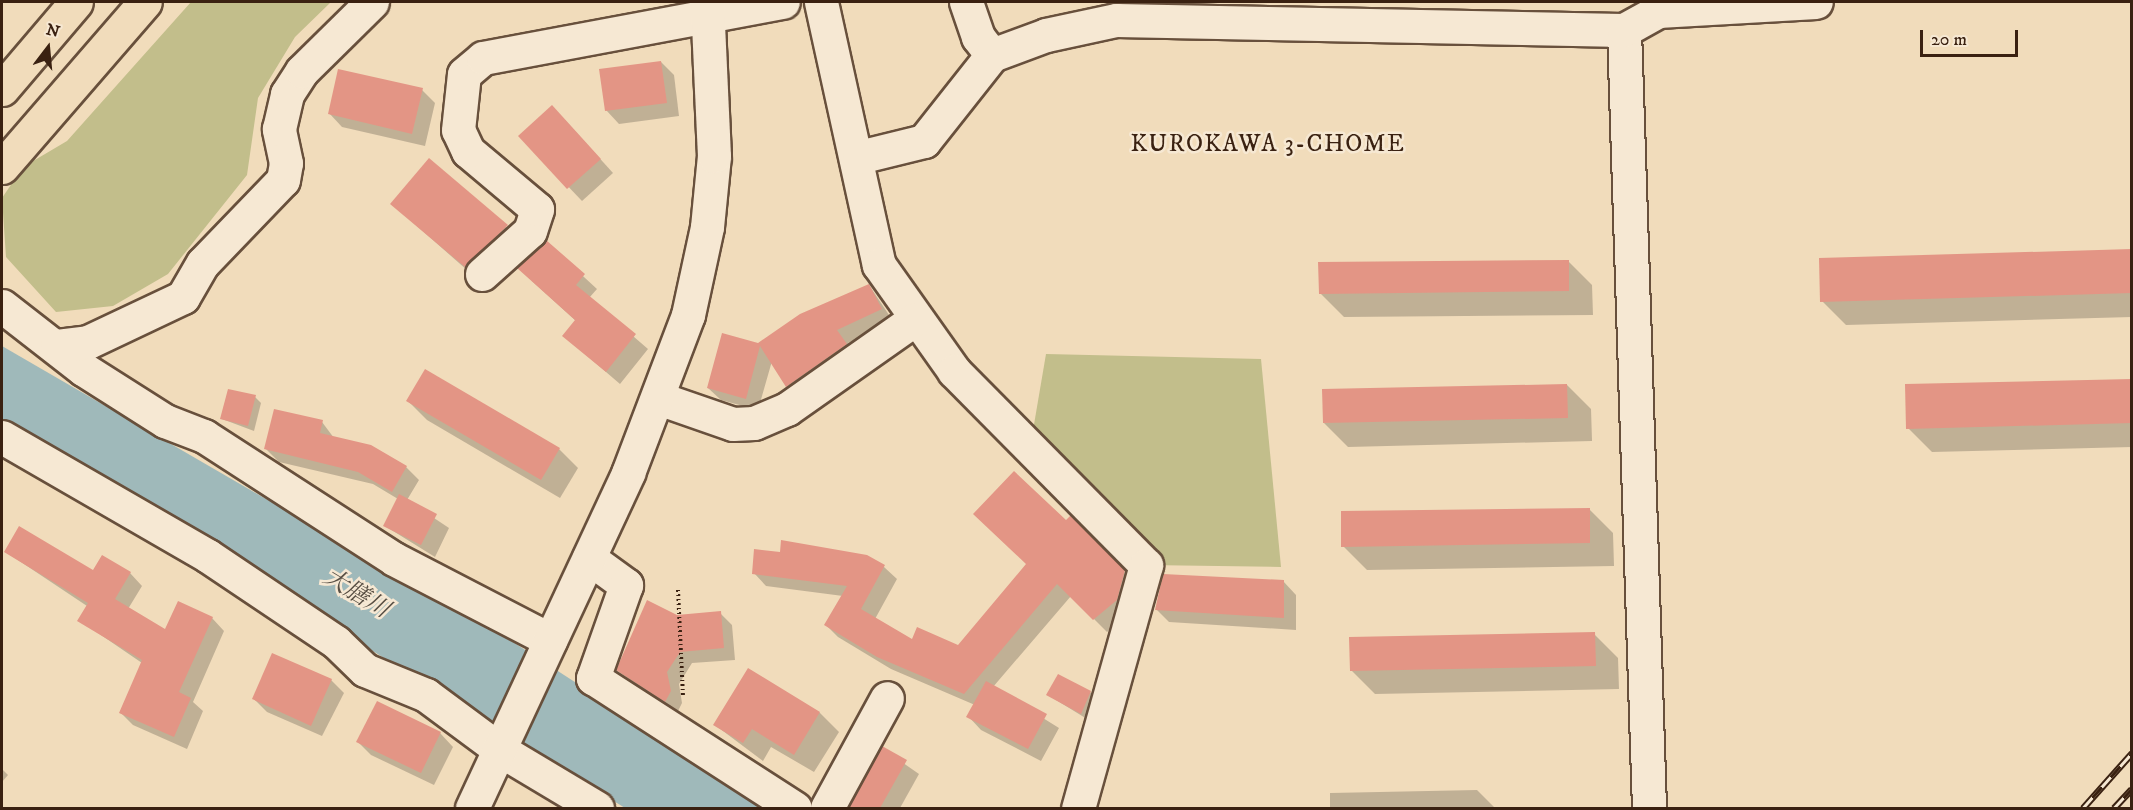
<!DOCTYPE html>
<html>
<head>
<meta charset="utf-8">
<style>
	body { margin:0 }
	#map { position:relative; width:2133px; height:810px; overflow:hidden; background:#f1dcbb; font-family:"IM FELL DW Pica","Noto Serif JP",serif }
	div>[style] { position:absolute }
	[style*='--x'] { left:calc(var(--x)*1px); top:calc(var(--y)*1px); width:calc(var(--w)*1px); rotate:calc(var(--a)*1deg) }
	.green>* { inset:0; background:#c2be8b }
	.water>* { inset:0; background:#9fb9ba }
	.shadow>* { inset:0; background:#0003 }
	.building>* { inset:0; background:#e39585 }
	.path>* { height:4px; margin-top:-2px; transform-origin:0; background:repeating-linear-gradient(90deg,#3a2111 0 1.5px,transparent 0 4.5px) }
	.roads { filter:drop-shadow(2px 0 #68503c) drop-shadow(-2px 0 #68503c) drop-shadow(0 2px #68503c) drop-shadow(0 -2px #68503c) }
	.minor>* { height:33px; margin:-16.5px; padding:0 16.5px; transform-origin:16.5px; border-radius:16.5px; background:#f6e8d3 }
	.highway>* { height:33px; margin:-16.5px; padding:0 16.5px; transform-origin:16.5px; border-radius:16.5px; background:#f1dcbb }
	.rail>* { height:7px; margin-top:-3.5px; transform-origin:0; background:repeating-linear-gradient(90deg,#f6e8d3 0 14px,#3a2111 0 28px); box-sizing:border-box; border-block:2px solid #3a2111 }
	span { translate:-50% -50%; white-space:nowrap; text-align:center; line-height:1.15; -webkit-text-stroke:5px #f6e8d3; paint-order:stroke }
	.neighbourhood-label { font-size:24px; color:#3a2111; letter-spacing:1.5px }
	.water-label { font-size:24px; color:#584f44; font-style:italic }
	.frame { position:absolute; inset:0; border:3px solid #3a2111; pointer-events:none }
	.north { position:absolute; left:18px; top:18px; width:60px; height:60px; -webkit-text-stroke:4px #f6e8d3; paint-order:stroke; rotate:16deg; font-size:16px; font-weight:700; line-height:24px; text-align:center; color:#3a2111 }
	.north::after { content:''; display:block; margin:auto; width:21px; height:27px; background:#3a2111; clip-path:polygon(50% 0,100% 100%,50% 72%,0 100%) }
	.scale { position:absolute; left:1920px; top:30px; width:98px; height:27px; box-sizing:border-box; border:3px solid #3a2111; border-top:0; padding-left:8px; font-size:18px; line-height:21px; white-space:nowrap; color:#3a2111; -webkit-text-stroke:4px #f6e8d3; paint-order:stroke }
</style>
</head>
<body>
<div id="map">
	<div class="green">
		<i style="clip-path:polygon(191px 2px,331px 2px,295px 37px,258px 98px,247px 175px,168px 274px,113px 306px,56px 312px,6px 257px,2px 198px,23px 167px,67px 141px)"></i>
		<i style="clip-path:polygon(1046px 354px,1261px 359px,1281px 567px,1146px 565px,1030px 448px)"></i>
	</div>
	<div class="water">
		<i style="clip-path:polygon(2px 346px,516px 644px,770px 808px,625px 808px,2px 420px)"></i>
	</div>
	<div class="shadow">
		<i style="clip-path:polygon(661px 62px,674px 75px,679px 116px,619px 124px,606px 110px)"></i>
		<i style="clip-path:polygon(422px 90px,435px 103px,425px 146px,342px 127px,329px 113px)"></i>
		<i style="clip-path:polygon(565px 120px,613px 173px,582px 201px,520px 136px)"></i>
		<i style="clip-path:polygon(429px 160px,526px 245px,484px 285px,392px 204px)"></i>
		<i style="clip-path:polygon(546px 242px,597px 289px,589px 298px,648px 349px,620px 384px,564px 336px,576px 321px,532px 281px)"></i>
		<i style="clip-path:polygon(2132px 250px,2132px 317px,1846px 325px,1822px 301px)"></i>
		<i style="clip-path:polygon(1568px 261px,1592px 285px,1593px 315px,1344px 317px,1320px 293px)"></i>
		<i style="clip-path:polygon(869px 285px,893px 321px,848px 343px,858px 357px,799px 398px,772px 361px,758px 410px,721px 400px,708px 388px,759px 344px)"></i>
		<i style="clip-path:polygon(2132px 380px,2132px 447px,1932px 452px,1908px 428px)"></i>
		<i style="clip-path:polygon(1567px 385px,1591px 409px,1592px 441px,1348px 447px,1324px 423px)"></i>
		<i style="clip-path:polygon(255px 397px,261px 403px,254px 431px,222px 419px)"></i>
		<i style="clip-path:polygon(408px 401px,559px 449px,578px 468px,560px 498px,427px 420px)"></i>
		<i style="clip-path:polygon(322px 422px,334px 438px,406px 467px,419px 480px,407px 500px,449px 528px,435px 557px,385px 526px,398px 499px,373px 484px,279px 462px,266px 449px)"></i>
		<i style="clip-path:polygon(1589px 509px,1613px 533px,1614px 566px,1367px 570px,1343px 546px)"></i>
		<i style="clip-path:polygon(1071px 518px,1137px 584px,1129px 612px,1107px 632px,1071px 596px,993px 687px,1059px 728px,1041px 761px,981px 730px,968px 716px,975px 705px,891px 669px,838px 637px,826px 625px,843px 596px,766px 586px,754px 573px,884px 567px,897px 579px,875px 619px,912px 641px,958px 647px)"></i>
		<i style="clip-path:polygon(6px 552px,94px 572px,130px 573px,142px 586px,128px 609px,166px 632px,212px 618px,224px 631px,193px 702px,203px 711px,187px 749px,133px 725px,120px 712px,142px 663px,79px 620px,87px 606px)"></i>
		<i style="clip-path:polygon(1283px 581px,1296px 595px,1296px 630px,1169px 622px,1156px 609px)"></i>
		<i style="clip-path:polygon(720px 613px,732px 625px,735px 660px,692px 663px,679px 684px,682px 703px,677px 713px,617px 670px,677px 617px)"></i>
		<i style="clip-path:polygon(1594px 634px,1618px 658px,1619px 689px,1375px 694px,1351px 670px)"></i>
		<i style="clip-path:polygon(748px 670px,820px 713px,839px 732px,814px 772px,771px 747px,763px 761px,715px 725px)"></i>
		<i style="clip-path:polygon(331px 680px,344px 693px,322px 736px,267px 712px,254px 699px)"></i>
		<i style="clip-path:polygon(1090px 692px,1097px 699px,1087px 719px,1048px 695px)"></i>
		<i style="clip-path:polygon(440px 733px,453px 747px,434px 785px,371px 755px,358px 742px)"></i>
		<i style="clip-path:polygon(883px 749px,919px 774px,900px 808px,850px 808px)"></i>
		<i style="clip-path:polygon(2px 769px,8px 775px,2px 782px)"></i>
		<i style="clip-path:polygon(1477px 790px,1495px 808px,1330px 808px,1330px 793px)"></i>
	</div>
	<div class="building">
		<i style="clip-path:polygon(661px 61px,667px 103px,605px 111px,599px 69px)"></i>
		<i style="clip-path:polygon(338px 69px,423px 88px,412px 134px,328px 114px)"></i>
		<i style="clip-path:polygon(552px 105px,601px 159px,567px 189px,518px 136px)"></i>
		<i style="clip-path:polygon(429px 158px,508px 225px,465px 267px,390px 204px)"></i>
		<i style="clip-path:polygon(546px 240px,585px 274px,576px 285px,636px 334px,606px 372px,562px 336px,575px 320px,517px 268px)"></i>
		<i style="clip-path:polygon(2132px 249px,2132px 293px,1820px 302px,1819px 258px)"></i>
		<i style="clip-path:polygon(1569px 260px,1569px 291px,1319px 294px,1318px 262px)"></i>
		<i style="clip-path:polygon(869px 284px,882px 309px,837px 330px,847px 344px,786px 387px,760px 346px,746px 399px,707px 388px,722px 333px,758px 343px,800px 314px)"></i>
		<i style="clip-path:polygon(425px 369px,560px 448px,541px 480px,406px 401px)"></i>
		<i style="clip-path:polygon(2132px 379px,2132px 423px,1906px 429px,1905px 384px)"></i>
		<i style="clip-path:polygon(1567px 384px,1568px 418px,1323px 423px,1322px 389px)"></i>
		<i style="clip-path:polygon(228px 389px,256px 395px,248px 426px,220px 419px)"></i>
		<i style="clip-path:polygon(274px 409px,323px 420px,320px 433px,371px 445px,407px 466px,392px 492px,358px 472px,264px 449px)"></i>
		<i style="clip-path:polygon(1014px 471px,1066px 520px,1071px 515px,1125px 570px,1117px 600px,1093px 620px,1057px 584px,964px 694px,877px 657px,824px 625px,847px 586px,752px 574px,754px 549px,780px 552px,781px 540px,867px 555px,885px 565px,861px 609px,912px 639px,917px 627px,958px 645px,1026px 564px,973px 514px)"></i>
		<i style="clip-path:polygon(399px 494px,437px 514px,421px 545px,383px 526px)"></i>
		<i style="clip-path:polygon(1590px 508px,1590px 543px,1341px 547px,1341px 511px)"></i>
		<i style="clip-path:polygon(19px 526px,93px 570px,102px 555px,131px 572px,115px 599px,165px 629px,178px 601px,213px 617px,179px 692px,191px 698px,174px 737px,119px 713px,142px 660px,77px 621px,88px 603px,4px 552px)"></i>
		<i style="clip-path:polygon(1163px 574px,1284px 580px,1284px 618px,1155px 610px)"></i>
		<i style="clip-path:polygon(647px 600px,677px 615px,721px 611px,724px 648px,680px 652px,667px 672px,671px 691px,665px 702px,616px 670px)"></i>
		<i style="clip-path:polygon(1595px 632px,1596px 666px,1350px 671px,1349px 637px)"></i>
		<i style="clip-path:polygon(272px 653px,332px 679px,311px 726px,252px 699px)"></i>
		<i style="clip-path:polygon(748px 668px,820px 712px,794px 755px,752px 729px,743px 743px,713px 725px)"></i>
		<i style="clip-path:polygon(1058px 674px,1091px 691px,1081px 714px,1046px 695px)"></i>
		<i style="clip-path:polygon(986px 681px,1047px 714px,1028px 749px,966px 717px)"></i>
		<i style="clip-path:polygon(377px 701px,441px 732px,421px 773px,356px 742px)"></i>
		<i style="clip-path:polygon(882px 746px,907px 760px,880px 808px,848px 808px)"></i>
	</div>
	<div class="path">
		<i style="--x:678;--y:590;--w:108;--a:87.3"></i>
	</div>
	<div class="roads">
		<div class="minor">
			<i style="--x:821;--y:2;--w:269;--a:77.6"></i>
			<i style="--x:879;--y:265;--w:130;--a:54.7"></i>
			<i style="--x:954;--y:371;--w:273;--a:45.3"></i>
			<i style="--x:1146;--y:565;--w:252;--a:105.6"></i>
			<i style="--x:966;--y:2;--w:37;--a:71"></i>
			<i style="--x:978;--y:37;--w:23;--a:52"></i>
			<i style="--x:1624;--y:30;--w:778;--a:88.16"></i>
			<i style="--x:859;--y:157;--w:67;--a:-13.8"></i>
			<i style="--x:924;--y:141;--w:110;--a:-51.7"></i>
			<i style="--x:992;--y:55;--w:58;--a:-20.3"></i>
			<i style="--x:1046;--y:35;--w:72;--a:-12.1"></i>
			<i style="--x:1116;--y:20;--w:508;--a:1.13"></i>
			<i style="--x:1624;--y:30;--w:39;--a:-29"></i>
			<i style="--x:1658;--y:11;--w:158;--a:-3.3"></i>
			<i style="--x:482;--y:274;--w:64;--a:-41.9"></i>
			<i style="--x:530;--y:231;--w:23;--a:-72"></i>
			<i style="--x:537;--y:209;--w:90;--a:-140"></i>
			<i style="--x:468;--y:151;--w:23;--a:-115"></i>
			<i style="--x:458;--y:130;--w:56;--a:-83.9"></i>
			<i style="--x:464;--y:74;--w:25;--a:-40"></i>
			<i style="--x:483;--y:58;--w:305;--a:-10.6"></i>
			<i style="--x:2;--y:306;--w:103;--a:37.9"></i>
			<i style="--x:83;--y:369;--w:97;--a:32.4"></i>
			<i style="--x:165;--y:421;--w:42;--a:21"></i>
			<i style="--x:204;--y:436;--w:226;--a:32.9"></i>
			<i style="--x:394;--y:559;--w:176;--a:27.4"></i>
			<i style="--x:57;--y:346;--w:31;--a:-7"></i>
			<i style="--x:88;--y:342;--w:105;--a:-25.3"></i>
			<i style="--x:183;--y:297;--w:39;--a:-60"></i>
			<i style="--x:203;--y:263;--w:115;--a:-46.1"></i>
			<i style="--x:283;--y:180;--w:17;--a:-80"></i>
			<i style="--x:286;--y:163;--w:35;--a:-102"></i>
			<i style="--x:279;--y:129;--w:36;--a:-77"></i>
			<i style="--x:287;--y:94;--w:27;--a:-57"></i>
			<i style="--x:302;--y:71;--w:98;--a:-44.6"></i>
			<i style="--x:658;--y:398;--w:79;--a:19.1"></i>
			<i style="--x:733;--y:424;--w:21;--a:-3"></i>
			<i style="--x:754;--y:423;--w:36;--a:-23"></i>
			<i style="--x:787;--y:409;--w:156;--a:-35.1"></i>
			<i style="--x:2;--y:437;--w:238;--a:30"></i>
			<i style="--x:208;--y:556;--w:154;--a:33.9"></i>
			<i style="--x:336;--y:642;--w:40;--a:44"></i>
			<i style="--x:365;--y:670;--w:66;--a:22.3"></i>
			<i style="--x:426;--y:695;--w:92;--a:36.6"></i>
			<i style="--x:500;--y:750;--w:113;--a:30.9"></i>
			<i style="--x:589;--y:558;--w:46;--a:36.1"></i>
			<i style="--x:626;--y:585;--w:99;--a:109.5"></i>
			<i style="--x:593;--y:678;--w:240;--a:32.8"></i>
			<i style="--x:472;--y:808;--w:370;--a:-65"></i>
			<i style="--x:628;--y:473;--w:169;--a:-69.2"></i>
			<i style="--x:688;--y:315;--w:90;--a:-77.8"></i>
			<i style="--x:707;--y:227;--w:71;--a:-84.4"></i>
			<i style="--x:714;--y:156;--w:154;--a:-92.6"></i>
			<i style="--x:827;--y:808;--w:125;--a:-61.4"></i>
		</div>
		<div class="highway">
			<i style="--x:2;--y:89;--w:114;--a:-49.6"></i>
			<i style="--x:2;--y:167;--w:218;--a:-49.1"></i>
		</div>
	</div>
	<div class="rail">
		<i style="--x:2083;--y:808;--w:74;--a:-48.3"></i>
		<i style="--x:2114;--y:808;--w:26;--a:-47"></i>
	</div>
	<div class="neighbourhood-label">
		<span style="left:1268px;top:145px">KUROKAWA 3-CHOME</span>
	</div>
	<div class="water-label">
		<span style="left:356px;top:594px;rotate:31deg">大膳川</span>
	</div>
	<div class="frame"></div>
	<div class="north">N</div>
	<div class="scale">20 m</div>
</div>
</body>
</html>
